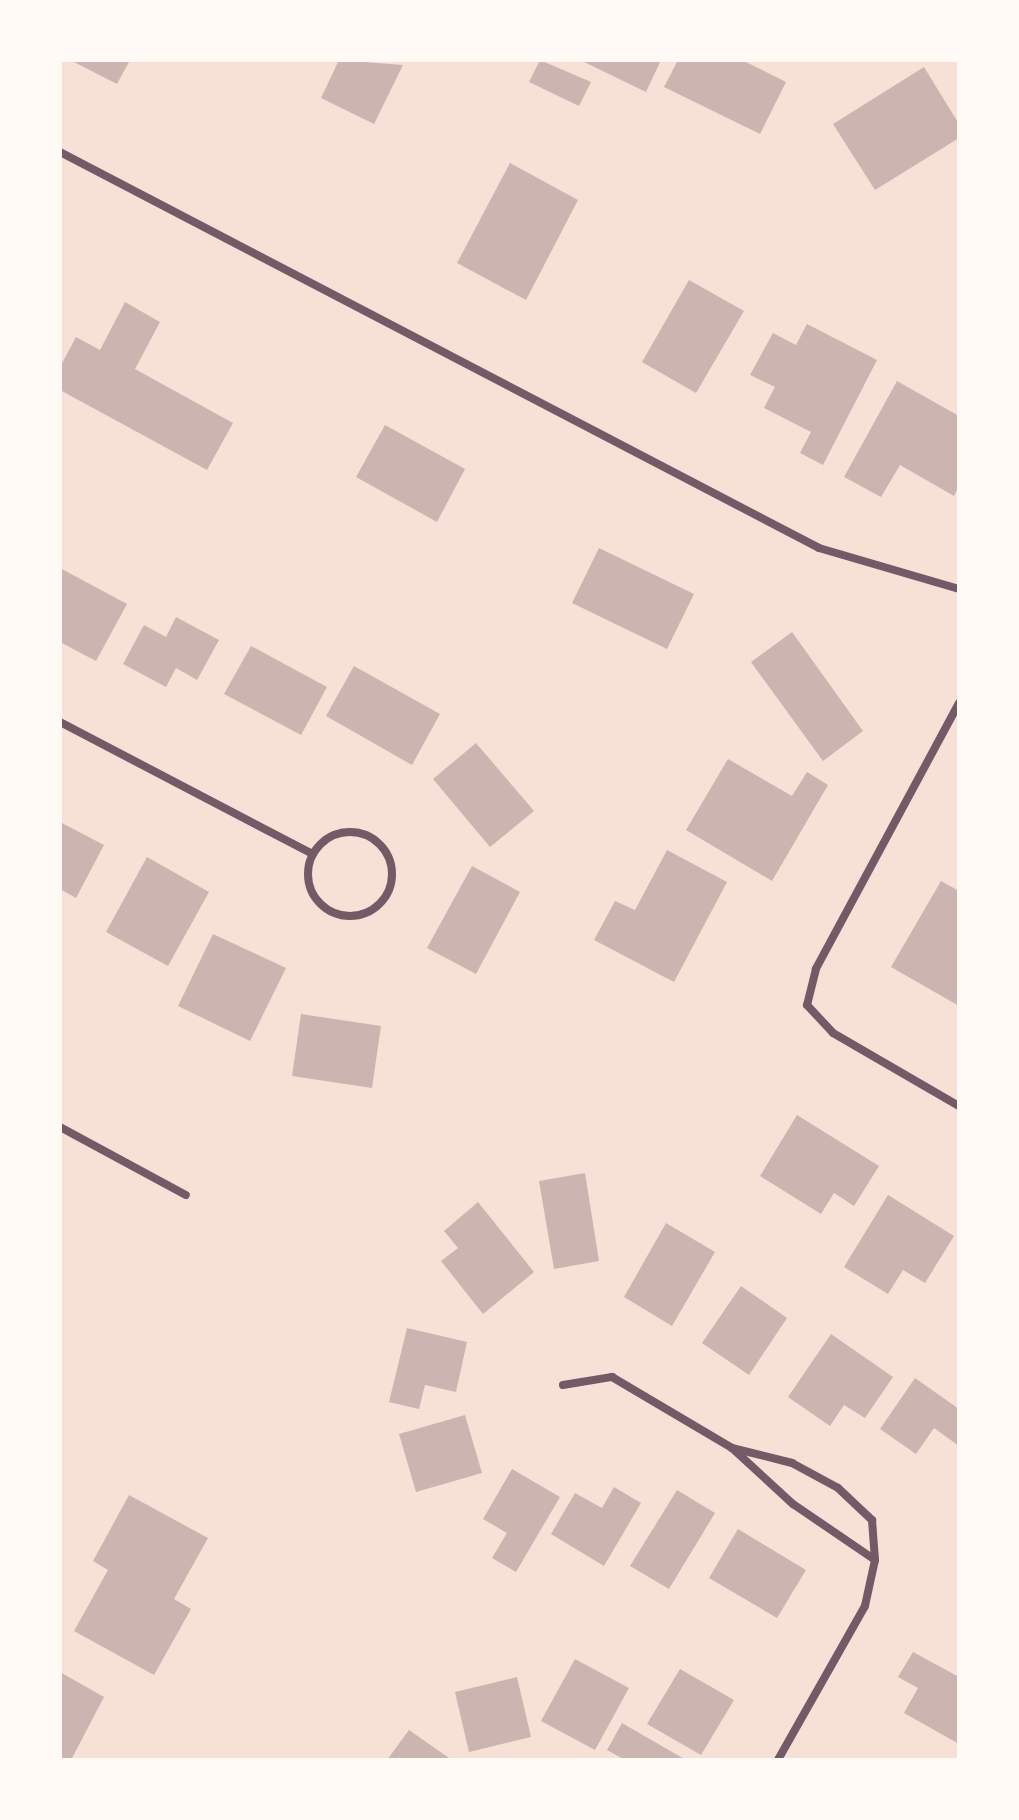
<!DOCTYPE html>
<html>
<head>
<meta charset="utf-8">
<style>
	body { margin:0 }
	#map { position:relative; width:1019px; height:1820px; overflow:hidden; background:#f7e1d7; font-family:Literata,serif }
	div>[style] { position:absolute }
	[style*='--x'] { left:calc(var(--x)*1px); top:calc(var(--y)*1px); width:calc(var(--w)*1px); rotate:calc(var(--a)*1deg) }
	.building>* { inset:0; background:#ccb4b1 }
	.minor>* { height:8px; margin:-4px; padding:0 4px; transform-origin:4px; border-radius:4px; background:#755966 }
	.minor>.ring { margin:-4px; padding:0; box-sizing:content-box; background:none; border:8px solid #755966; border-radius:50% }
	span { translate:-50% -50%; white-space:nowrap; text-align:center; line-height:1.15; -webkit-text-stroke:6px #fffaf5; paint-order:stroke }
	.frame { position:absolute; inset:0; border:62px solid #fffaf5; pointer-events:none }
</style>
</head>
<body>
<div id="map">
	<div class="building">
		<i style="clip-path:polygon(70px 60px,130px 60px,117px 84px)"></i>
		<i style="clip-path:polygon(339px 60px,403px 65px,374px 124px,321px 98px)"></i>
		<i style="clip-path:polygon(540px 60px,591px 82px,579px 106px,529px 82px)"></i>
		<i style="clip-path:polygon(580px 60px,661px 60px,646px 92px)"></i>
		<i style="clip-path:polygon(678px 60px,742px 60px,786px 82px,760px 134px,664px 87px)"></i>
		<i style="clip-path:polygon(924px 67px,959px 124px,959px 138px,875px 190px,833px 124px)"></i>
		<i style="clip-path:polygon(510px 163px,578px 200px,526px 300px,457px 263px)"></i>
		<i style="clip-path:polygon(689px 280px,744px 311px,696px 393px,642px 362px)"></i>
		<i style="clip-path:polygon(125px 302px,160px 322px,135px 369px,233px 423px,207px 470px,60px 390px,60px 367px,76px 337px,100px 350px)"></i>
		<i style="clip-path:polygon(807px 324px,877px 360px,823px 465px,800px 453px,811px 432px,764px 408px,775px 387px,750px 375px,773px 333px,796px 345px)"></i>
		<i style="clip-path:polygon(897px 381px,959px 416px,959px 486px,954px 496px,900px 465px,881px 497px,844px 477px)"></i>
		<i style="clip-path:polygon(385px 425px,465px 469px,437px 522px,356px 477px)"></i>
		<i style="clip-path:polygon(599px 548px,694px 594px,667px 649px,572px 603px)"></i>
		<i style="clip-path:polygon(60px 568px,127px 604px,96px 661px,60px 642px)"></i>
		<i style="clip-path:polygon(176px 617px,219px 640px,197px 680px,176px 668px,166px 687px,123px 664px,144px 625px,166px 637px)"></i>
		<i style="clip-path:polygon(792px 632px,863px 731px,823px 761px,751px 662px)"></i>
		<i style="clip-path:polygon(251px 646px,327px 687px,301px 735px,224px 694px)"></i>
		<i style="clip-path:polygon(354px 666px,440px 714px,412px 765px,326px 716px)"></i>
		<i style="clip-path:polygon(476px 743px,534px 811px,490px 847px,433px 779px)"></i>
		<i style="clip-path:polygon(728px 759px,792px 796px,807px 772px,828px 785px,772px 881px,686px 830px)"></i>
		<i style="clip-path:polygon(60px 822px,104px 845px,76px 898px,60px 889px)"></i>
		<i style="clip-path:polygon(667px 850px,727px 882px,674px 982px,594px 940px,615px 901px,635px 910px)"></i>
		<i style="clip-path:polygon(147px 857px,209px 892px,168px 966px,106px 932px)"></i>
		<i style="clip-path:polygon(472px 866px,520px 892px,476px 974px,427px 948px)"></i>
		<i style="clip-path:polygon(941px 881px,959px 891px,959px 1006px,891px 967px)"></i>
		<i style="clip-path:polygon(213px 934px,286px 968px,250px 1041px,178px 1006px)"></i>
		<i style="clip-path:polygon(301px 1014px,381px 1026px,372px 1088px,292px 1076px)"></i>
		<i style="clip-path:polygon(797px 1115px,879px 1166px,854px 1206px,834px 1193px,821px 1214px,760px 1176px)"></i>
		<i style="clip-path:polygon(585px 1173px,599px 1261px,554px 1269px,539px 1181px)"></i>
		<i style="clip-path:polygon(888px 1195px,954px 1236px,925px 1283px,903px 1270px,888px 1294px,844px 1267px)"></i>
		<i style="clip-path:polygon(478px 1202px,534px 1272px,483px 1314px,441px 1261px,458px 1248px,444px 1231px)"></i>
		<i style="clip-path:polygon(666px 1223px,715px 1252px,672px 1326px,624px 1297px)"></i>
		<i style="clip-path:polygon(741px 1286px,787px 1318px,749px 1375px,702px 1343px)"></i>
		<i style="clip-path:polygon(407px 1328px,467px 1342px,456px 1392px,425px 1385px,419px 1409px,389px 1402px)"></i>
		<i style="clip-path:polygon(831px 1334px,893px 1377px,865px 1418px,844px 1405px,830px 1426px,788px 1397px)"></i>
		<i style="clip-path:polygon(915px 1378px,959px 1409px,959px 1446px,934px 1428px,916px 1454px,880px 1429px)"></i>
		<i style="clip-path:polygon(465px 1415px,482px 1473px,416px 1492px,399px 1434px)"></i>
		<i style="clip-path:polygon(512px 1469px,560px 1497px,516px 1572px,492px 1558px,507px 1533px,483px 1519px)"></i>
		<i style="clip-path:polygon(614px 1487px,641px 1503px,604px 1566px,551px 1534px,575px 1493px,602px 1508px)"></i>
		<i style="clip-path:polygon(677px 1490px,715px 1513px,669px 1589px,630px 1566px)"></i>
		<i style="clip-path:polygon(129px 1495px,208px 1538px,174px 1599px,191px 1609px,154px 1675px,74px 1631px,108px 1570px,93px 1561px)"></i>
		<i style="clip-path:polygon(738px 1529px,806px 1570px,777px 1618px,709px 1578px)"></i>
		<i style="clip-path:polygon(913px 1652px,959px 1677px,959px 1744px,904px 1713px,918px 1688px,898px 1677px)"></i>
		<i style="clip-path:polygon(575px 1659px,629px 1688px,595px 1750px,541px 1721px)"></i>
		<i style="clip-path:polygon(680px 1669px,734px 1700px,701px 1755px,647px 1724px)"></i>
		<i style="clip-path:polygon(60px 1672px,104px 1697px,71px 1760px,60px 1760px)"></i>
		<i style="clip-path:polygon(517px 1677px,531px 1737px,469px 1752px,455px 1692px)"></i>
		<i style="clip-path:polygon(622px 1723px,686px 1760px,625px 1760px,607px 1750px)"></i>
		<i style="clip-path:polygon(409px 1730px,452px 1760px,387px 1760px)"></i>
	</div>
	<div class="minor">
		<i style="--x:60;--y:152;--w:856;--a:27.55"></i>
		<i style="--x:819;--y:548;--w:146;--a:16.3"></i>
		<i style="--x:959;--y:703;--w:302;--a:118.3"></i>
		<i style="--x:816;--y:969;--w:37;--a:104"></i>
		<i style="--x:807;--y:1005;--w:38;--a:47"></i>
		<i style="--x:833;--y:1033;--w:146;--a:30.1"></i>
		<i style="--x:60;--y:722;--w:284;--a:27.6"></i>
		<i class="ring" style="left:308px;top:832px;width:76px;height:76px"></i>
		<i style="--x:60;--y:1127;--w:143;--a:28.4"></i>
		<i style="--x:563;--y:1385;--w:50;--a:-9.3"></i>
		<i style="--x:612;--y:1377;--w:139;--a:30.6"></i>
		<i style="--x:732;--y:1448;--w:83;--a:42.6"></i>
		<i style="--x:793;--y:1504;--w:99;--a:34.3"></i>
		<i style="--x:732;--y:1448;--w:62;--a:14"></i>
		<i style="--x:792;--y:1463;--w:52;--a:28.5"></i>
		<i style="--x:838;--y:1488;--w:47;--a:43.3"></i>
		<i style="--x:872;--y:1520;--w:40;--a:85.7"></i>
		<i style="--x:875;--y:1560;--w:47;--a:102.3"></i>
		<i style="--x:865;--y:1606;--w:177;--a:119.5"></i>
	</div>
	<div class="frame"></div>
</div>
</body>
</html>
